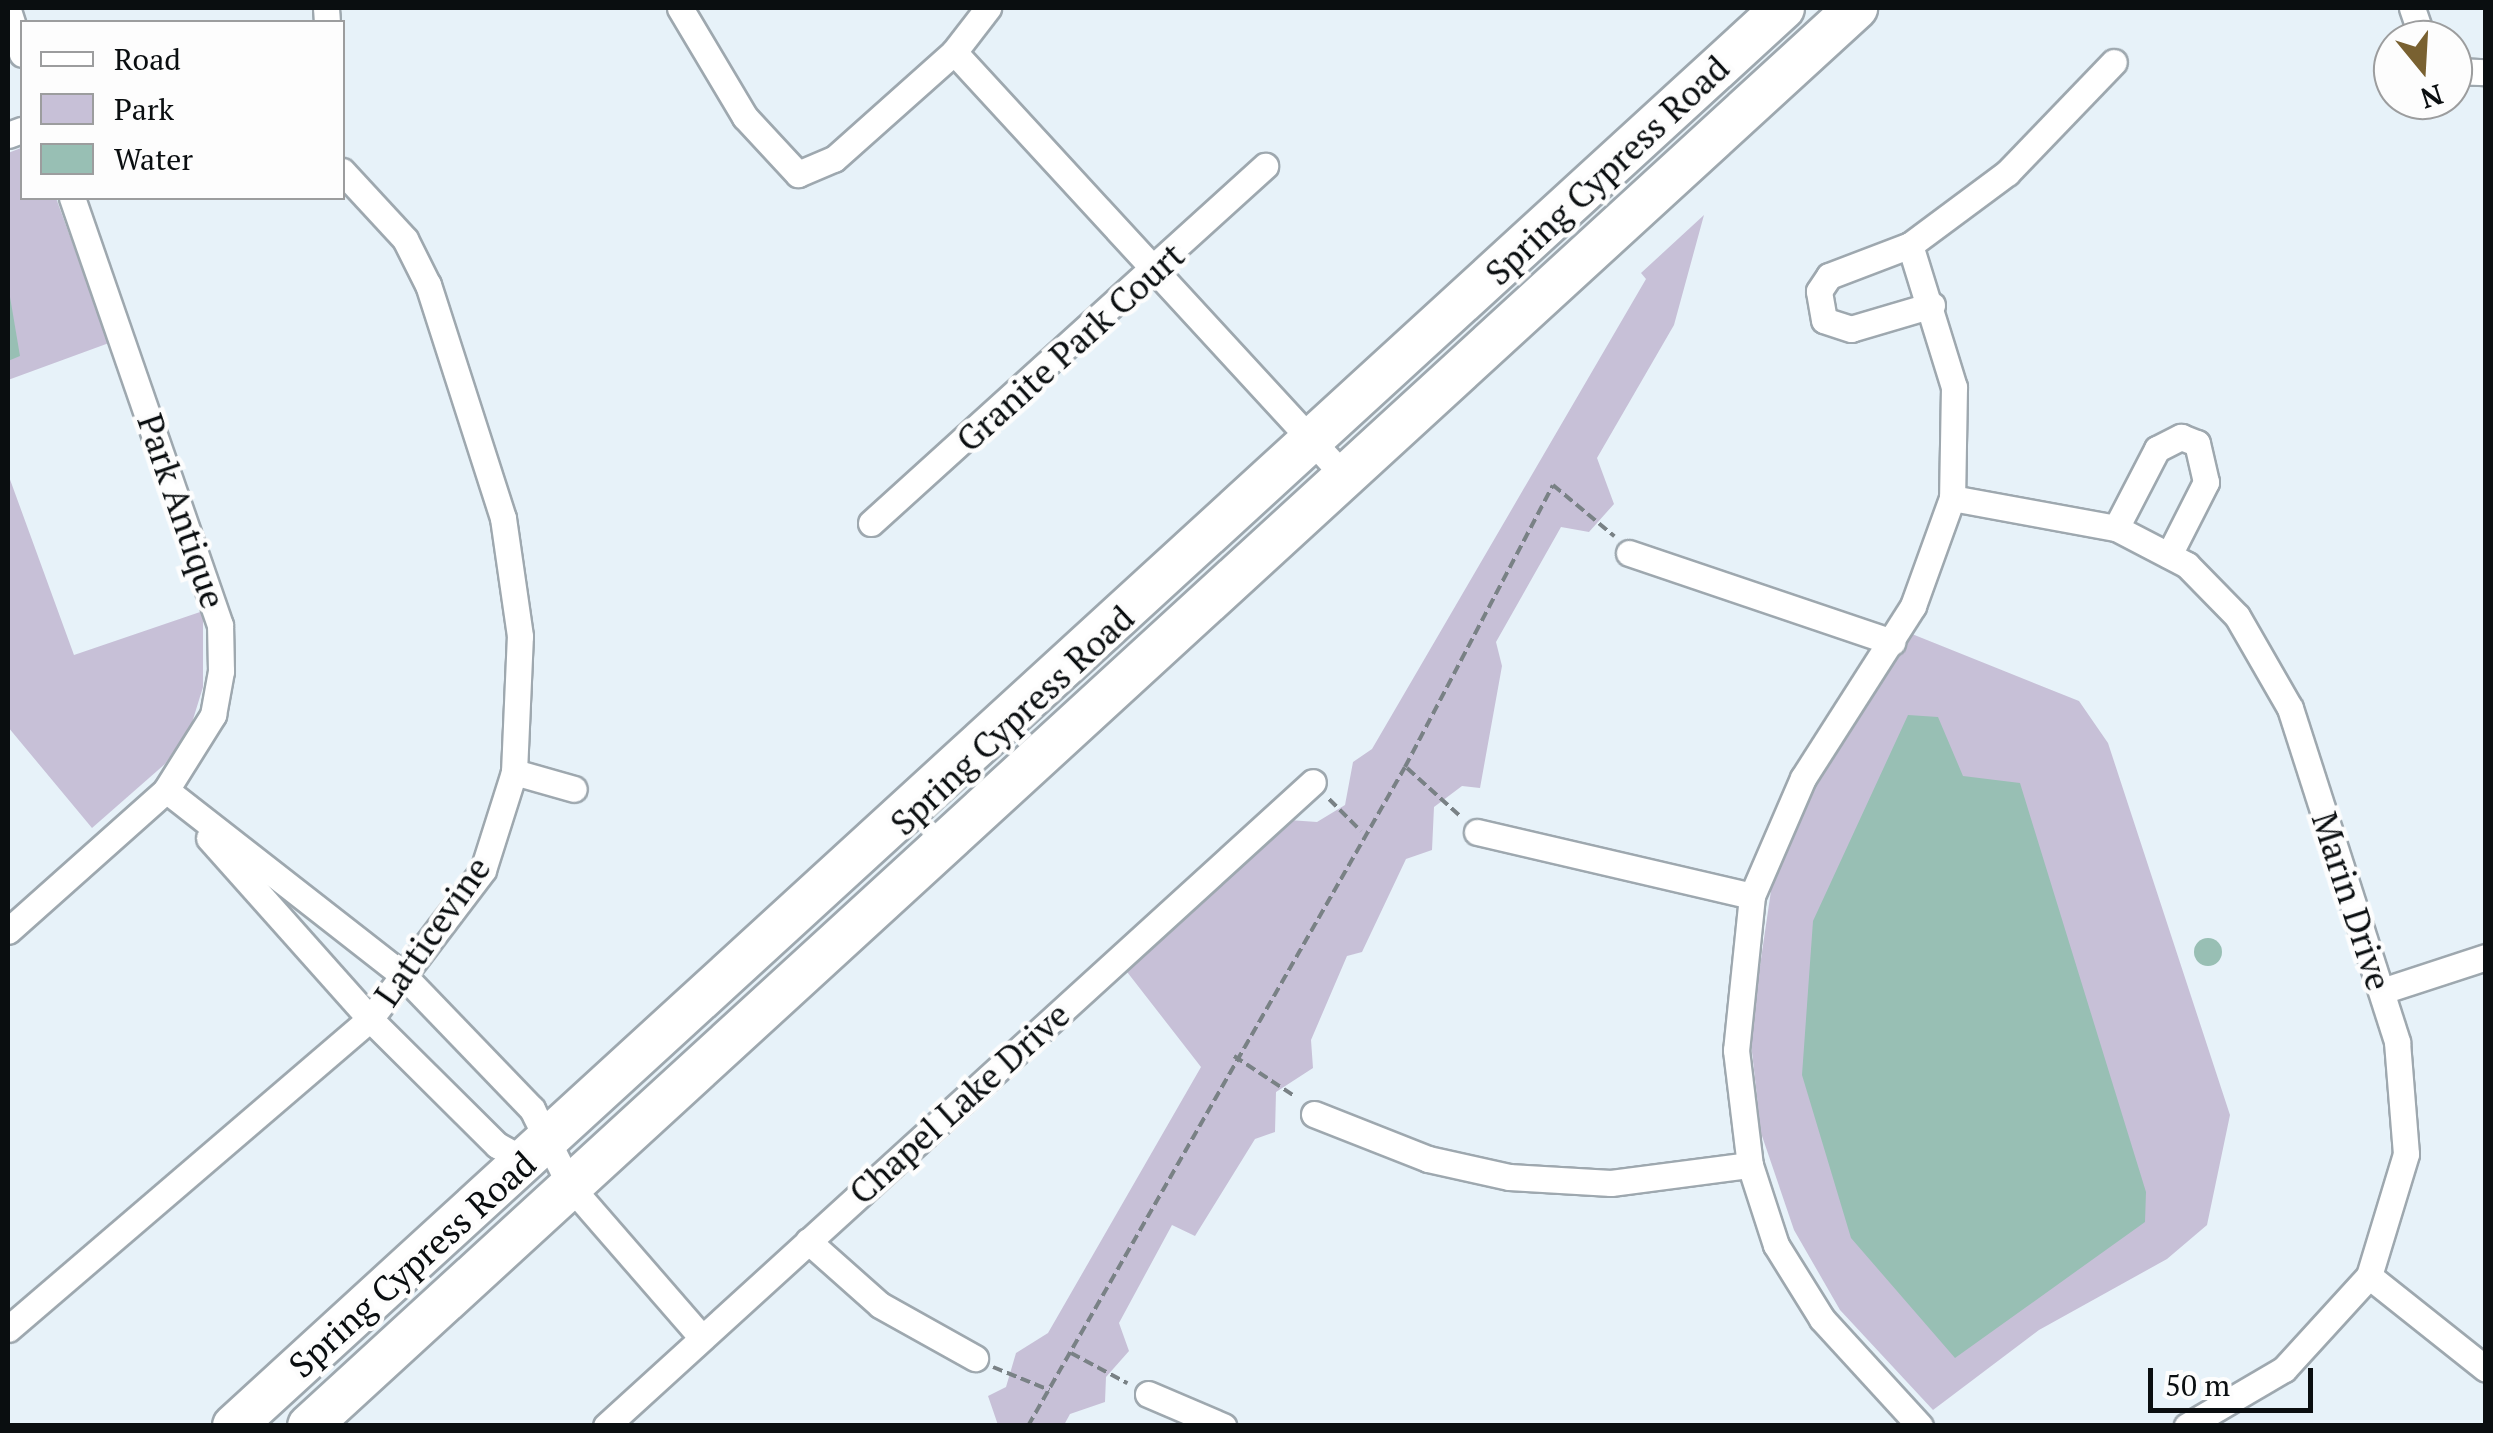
<!DOCTYPE html>
<html>
<head>
<meta charset="utf-8">
<style>
	body { margin:0 }
	#map { position:relative; width:2493px; height:1433px; overflow:hidden; background:#e7f2f9; font-family:"PT Serif",serif }
	div>[style] { position:absolute }
	[style*='--x'] { left:calc(var(--x)*1px); top:calc(var(--y)*1px); width:calc(var(--w)*1px); rotate:calc(var(--a)*1deg) }
	.green>* { inset:0; background:#c7c0d7 }
	.water>* { inset:0; background:#98bfb4 }
	.round { border-radius:50% }
	.path>* { height:4px; margin-top:-2px; transform-origin:0; background:repeating-linear-gradient(90deg,#798185 0 10px,transparent 0 15px) }
	.roads { filter:drop-shadow(2px 0 #9ea8af) drop-shadow(-2px 0 #9ea8af) drop-shadow(0 2px #9ea8af) drop-shadow(0 -2px #9ea8af) }
	.street>* { height:25px; margin:-12.5px; padding:0 12.5px; transform-origin:12.5px; border-radius:12.5px; background:#fff }
	.primary>* { height:42px; margin:-21px; padding:0 21px; transform-origin:21px; border-radius:21px; background:#fff }
	span { translate:-50% -50%; white-space:nowrap; text-align:center; line-height:1.15; -webkit-text-stroke:9px #fdfdfd; paint-order:stroke }
	.street-label { font-size:35px; color:#0a0e10 }
	.frame { position:absolute; inset:0; border:10px solid #0a0e10; pointer-events:none }
	.legend { position:absolute; left:20px; top:20px; width:325px; height:180px; box-sizing:border-box; background:#fdfdfd; border:2px solid #9c9d9e; margin:0; padding:12px 18px; list-style:none; font-size:30px; color:#0a0e10 }
	.legend li { display:flex; align-items:center; gap:20px; height:50px }
	.legend b { width:50px; border:2px solid #9c9d9e }
	.north { position:absolute; left:2373px; top:20px; width:100px; height:100px; box-sizing:border-box; background:#fdfdfd; border:2px solid #9c9d9e; border-radius:50%; rotate:162deg; font-size:28px; font-weight:700; line-height:40px; text-align:center; color:#0a0e10 }
	.north::after { content:''; display:block; margin:auto; width:35px; height:45px; background:#796131; clip-path:polygon(50% 0,100% 100%,50% 72%,0 100%) }
	.scale { position:absolute; left:2148px; top:1368px; width:165px; height:45px; box-sizing:border-box; border:5px solid #0a0e10; border-top:0; padding-left:12px; font-size:30px; line-height:35px; white-space:nowrap; color:#0a0e10; -webkit-text-stroke:8px #fdfdfd; paint-order:stroke }
</style>
</head>
<body>
<div id="map">
	<div class="green">
		<i style="clip-path:polygon(21px 148px,22px 198px,56px 198px,109px 343px,8px 380px,8px 153px)"></i>
		<i style="clip-path:polygon(1704px 215px,1674px 325px,1597px 458px,1614px 504px,1589px 532px,1561px 527px,1496px 642px,1502px 666px,1480px 788px,1462px 786px,1434px 807px,1432px 850px,1406px 859px,1362px 952px,1347px 956px,1311px 1040px,1313px 1068px,1276px 1092px,1275px 1132px,1255px 1139px,1195px 1236px,1172px 1225px,1119px 1323px,1129px 1351px,1106px 1377px,1105px 1402px,1070px 1414px,1064px 1425px,998px 1425px,988px 1396px,1006px 1387px,1016px 1353px,1048px 1333px,1201px 1067px,1124px 968px,1289px 820px,1317px 822px,1345px 805px,1353px 762px,1372px 749px,1646px 279px,1641px 273px)"></i>
		<i style="clip-path:polygon(8px 474px,74px 655px,203px 611px,203px 687px,191px 726px,165px 764px,92px 828px,8px 727px)"></i>
		<i style="clip-path:polygon(1912px 634px,2079px 701px,2108px 743px,2230px 1115px,2207px 1225px,2167px 1259px,2039px 1330px,1933px 1410px,1840px 1310px,1794px 1230px,1761px 1133px,1750px 1034px,1773px 877px,1816px 782px)"></i>
	</div>
	<div class="water">
		<i style="clip-path:polygon(8px 285px,20px 356px,8px 361px)"></i>
		<i style="clip-path:polygon(1908px 715px,1938px 717px,1963px 776px,2020px 783px,2146px 1192px,2145px 1222px,1955px 1358px,1851px 1238px,1802px 1075px,1813px 921px)"></i>
		<i class="round" style="left:2194px;top:938px;width:28px;height:28px"></i>
	</div>
	<div class="path">
		<i style="--x:1407;--y:768;--w:70;--a:42.1"></i>
		<i style="--x:1329;--y:799;--w:45;--a:45"></i>
		<i style="--x:1234;--y:1056;--w:74;--a:33.5"></i>
		<i style="--x:1071;--y:1353;--w:64;--a:28.2"></i>
		<i style="--x:993;--y:1367;--w:61;--a:22.3"></i>
		<i style="--x:1028;--y:1426;--w:759;--a:-60.23"></i>
		<i style="--x:1405;--y:767;--w:318;--a:-62.3"></i>
		<i style="--x:1553;--y:485;--w:80;--a:39.9"></i>
	</div>
	<div class="roads">
		<div class="street">
			<i style="--x:326;--y:8;--w:14;--a:86"></i>
			<i style="--x:680;--y:8;--w:127;--a:59.2"></i>
			<i style="--x:745;--y:117;--w:78;--a:47.1"></i>
			<i style="--x:798;--y:174;--w:39;--a:-23"></i>
			<i style="--x:834;--y:159;--w:161;--a:-41.7"></i>
			<i style="--x:954;--y:52;--w:56;--a:-52.3"></i>
			<i style="--x:2412;--y:8;--w:34;--a:71"></i>
			<i style="--x:8;--y:10;--w:46;--a:72.3"></i>
			<i style="--x:954;--y:52;--w:580;--a:47.37"></i>
			<i style="--x:2453;--y:71;--w:33;--a:2"></i>
			<i style="--x:8;--y:135;--w:15;--a:-20"></i>
			<i style="--x:1910;--y:245;--w:149;--a:72.8"></i>
			<i style="--x:1954;--y:387;--w:111;--a:91"></i>
			<i style="--x:1952;--y:498;--w:115;--a:109.9"></i>
			<i style="--x:1913;--y:606;--w:204;--a:122.6"></i>
			<i style="--x:1803;--y:778;--w:129;--a:113.4"></i>
			<i style="--x:1752;--y:896;--w:155;--a:95.9"></i>
			<i style="--x:1736;--y:1050;--w:116;--a:83.1"></i>
			<i style="--x:1750;--y:1165;--w:84;--a:72"></i>
			<i style="--x:1776;--y:1245;--w:87;--a:58.1"></i>
			<i style="--x:1822;--y:1319;--w:145;--a:47.5"></i>
			<i style="--x:1932;--y:305;--w:84;--a:163.5"></i>
			<i style="--x:1851;--y:329;--w:28;--a:-162"></i>
			<i style="--x:1824;--y:320;--w:29;--a:-100"></i>
			<i style="--x:1819;--y:291;--w:18;--a:-56"></i>
			<i style="--x:1829;--y:276;--w:87;--a:-20.9"></i>
			<i style="--x:1910;--y:245;--w:121;--a:-36.6"></i>
			<i style="--x:2007;--y:173;--w:154;--a:-46.1"></i>
			<i style="--x:1952;--y:498;--w:167;--a:10.4"></i>
			<i style="--x:2116;--y:528;--w:80;--a:27.5"></i>
			<i style="--x:2187;--y:565;--w:71;--a:45.6"></i>
			<i style="--x:2237;--y:616;--w:106;--a:60.1"></i>
			<i style="--x:2290;--y:708;--w:351;--a:72.2"></i>
			<i style="--x:2397;--y:1042;--w:112;--a:85.4"></i>
			<i style="--x:2406;--y:1154;--w:127;--a:106.9"></i>
			<i style="--x:2369;--y:1276;--w:126;--a:132.4"></i>
			<i style="--x:2284;--y:1369;--w:113;--a:149.6"></i>
			<i style="--x:871;--y:523;--w:532;--a:-42.18"></i>
			<i style="--x:2116;--y:528;--w:89;--a:-62.6"></i>
			<i style="--x:2157;--y:449;--w:27;--a:-27"></i>
			<i style="--x:2181;--y:437;--w:17;--a:21"></i>
			<i style="--x:2197;--y:443;--w:40;--a:77"></i>
			<i style="--x:2206;--y:482;--w:82;--a:116.9"></i>
			<i style="--x:1629;--y:553;--w:278;--a:18.7"></i>
			<i style="--x:514;--y:772;--w:62;--a:15.8"></i>
			<i style="--x:166;--y:790;--w:301;--a:38"></i>
			<i style="--x:403;--y:975;--w:186;--a:46.1"></i>
			<i style="--x:532;--y:1109;--w:86;--a:63.7"></i>
			<i style="--x:570;--y:1186;--w:201;--a:49"></i>
			<i style="--x:1477;--y:832;--w:282;--a:13.1"></i>
			<i style="--x:209;--y:838;--w:242;--a:48.3"></i>
			<i style="--x:370;--y:1019;--w:179;--a:44.8"></i>
			<i style="--x:497;--y:1145;--w:39;--a:29"></i>
			<i style="--x:8;--y:931;--w:212;--a:-41.7"></i>
			<i style="--x:166;--y:790;--w:89;--a:-57.9"></i>
			<i style="--x:213;--y:715;--w:45;--a:-79.7"></i>
			<i style="--x:221;--y:671;--w:46;--a:-91.2"></i>
			<i style="--x:220;--y:625;--w:452;--a:-109.1"></i>
			<i style="--x:2382;--y:991;--w:109;--a:-18.1"></i>
			<i style="--x:1314;--y:1114;--w:123;--a:21.5"></i>
			<i style="--x:1428;--y:1159;--w:83;--a:12.5"></i>
			<i style="--x:1509;--y:1177;--w:102;--a:3.4"></i>
			<i style="--x:1611;--y:1183;--w:140;--a:-7.4"></i>
			<i style="--x:808;--y:1241;--w:96;--a:41.6"></i>
			<i style="--x:880;--y:1305;--w:109;--a:29.2"></i>
			<i style="--x:2369;--y:1276;--w:149;--a:38.5"></i>
			<i style="--x:8;--y:1329;--w:477;--a:-40.6"></i>
			<i style="--x:370;--y:1019;--w:187;--a:-52.8"></i>
			<i style="--x:483;--y:870;--w:103;--a:-72.4"></i>
			<i style="--x:514;--y:772;--w:136;--a:-87.5"></i>
			<i style="--x:520;--y:636;--w:119;--a:-98.2"></i>
			<i style="--x:503;--y:518;--w:245;--a:-107.8"></i>
			<i style="--x:428;--y:285;--w:51;--a:-116.6"></i>
			<i style="--x:405;--y:239;--w:93;--a:-132.8"></i>
			<i style="--x:1148;--y:1394;--w:82;--a:23.1"></i>
			<i style="--x:606;--y:1426;--w:956;--a:-42.33"></i>
		</div>
		<div class="primary">
			<i style="--x:234;--y:1426;--w:2100;--a:-42.47"></i>
			<i style="--x:309;--y:1426;--w:2099;--a:-42.51"></i>
		</div>
	</div>
	<div class="street-label">
		<span style="left:1607px;top:170px;rotate:-43deg">Spring Cypress Road</span>
		<span style="left:1070px;top:347px;rotate:-42deg">Granite Park Court</span>
		<span style="left:182px;top:511px;rotate:71deg">Park Antique</span>
		<span style="left:1012px;top:720px;rotate:-43deg">Spring Cypress Road</span>
		<span style="left:2352px;top:901px;rotate:72deg">Marin Drive</span>
		<span style="left:432px;top:931px;rotate:-55deg">Latticevine</span>
		<span style="left:959px;top:1103px;rotate:-42deg">Chapel Lake Drive</span>
		<span style="left:412px;top:1264px;rotate:-42deg">Spring Cypress Road</span>
	</div>
	<div class="frame"></div>
	<ul class="legend">
	<li><b style="height:12px;background:#fff"></b>Road</li>
	<li><b style="height:28px;background:#c7c0d7"></b>Park</li>
	<li><b style="height:28px;background:#98bfb4"></b>Water</li>
	</ul>
	<div class="north">N</div>
	<div class="scale">50 m</div>
</div>
</body>
</html>
